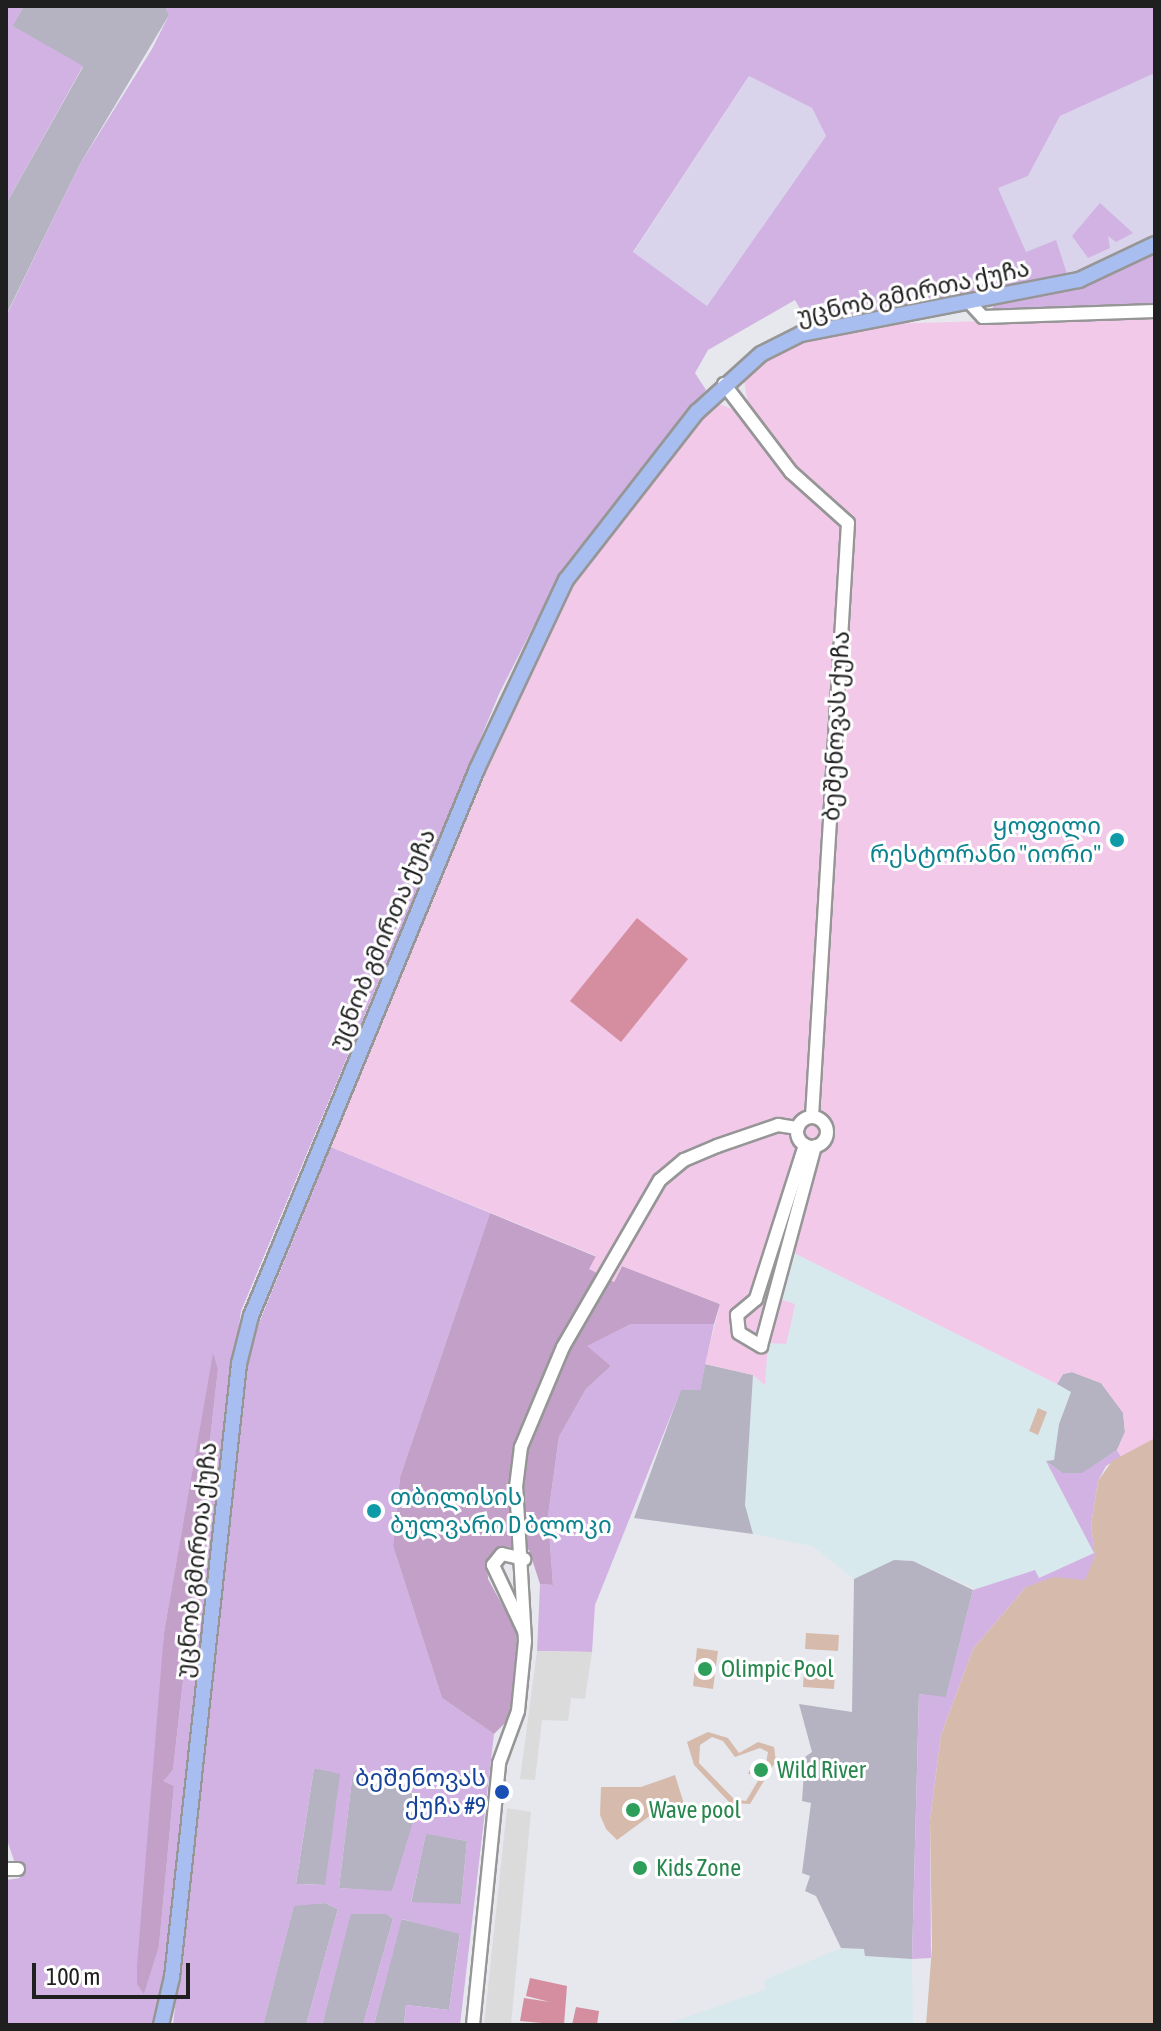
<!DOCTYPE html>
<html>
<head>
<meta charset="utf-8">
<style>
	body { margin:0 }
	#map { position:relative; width:1161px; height:2031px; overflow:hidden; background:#e6e8ee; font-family:"Asap Condensed","Noto Sans Georgian",sans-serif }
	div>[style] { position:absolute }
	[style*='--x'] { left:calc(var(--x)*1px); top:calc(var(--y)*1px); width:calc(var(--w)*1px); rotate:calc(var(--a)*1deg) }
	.commercial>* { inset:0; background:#d8e9ed }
	.construction>* { inset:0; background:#b5b3c2 }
	.farmland>* { inset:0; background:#d9d4eb }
	.grass>* { inset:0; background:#d1b2e2 }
	.forest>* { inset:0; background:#c2a0c8 }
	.park>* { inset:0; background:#f3c9ea }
	.pitch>* { inset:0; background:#d48e9f }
	.parking>* { inset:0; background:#dbdbdb }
	.water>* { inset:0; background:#d6bbac }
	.roads { filter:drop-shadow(2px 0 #969696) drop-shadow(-2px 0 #969696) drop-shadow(0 2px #969696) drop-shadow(0 -2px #969696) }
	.minor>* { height:12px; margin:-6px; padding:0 6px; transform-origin:6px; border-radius:6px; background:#fff }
	.minor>.ring { margin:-6px; padding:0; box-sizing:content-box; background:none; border:12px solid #fff; border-radius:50% }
	.major>* { height:14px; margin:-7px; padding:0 7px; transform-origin:7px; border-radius:7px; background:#a9bef0 }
	.dots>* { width:22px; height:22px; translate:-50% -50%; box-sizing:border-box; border:4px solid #fff; border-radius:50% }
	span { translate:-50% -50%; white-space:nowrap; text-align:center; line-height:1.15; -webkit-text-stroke:6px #fff; paint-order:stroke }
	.street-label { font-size:24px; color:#1f1f1f }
	.culture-label { font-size:24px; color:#0d838f }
	.right { translate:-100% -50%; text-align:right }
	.left { translate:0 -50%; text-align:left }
	.leisure-label { font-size:24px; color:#27864d }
	.transit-label { font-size:24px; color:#164399 }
	.frame { position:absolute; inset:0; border:8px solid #1f1f1f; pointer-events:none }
	.scale { position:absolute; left:32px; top:1963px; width:158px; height:36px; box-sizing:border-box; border:4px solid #1f1f1f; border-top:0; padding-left:10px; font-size:24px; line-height:28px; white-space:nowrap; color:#1f1f1f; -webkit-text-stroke:6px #fff; paint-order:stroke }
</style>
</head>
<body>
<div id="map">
	<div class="commercial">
		<i style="clip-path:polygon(793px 1252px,1071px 1391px,1059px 1423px,1054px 1460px,1047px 1461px,1094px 1553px,1038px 1578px,1034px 1571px,978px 1590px,913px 1561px,894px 1560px,854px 1579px,812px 1546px,753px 1534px,745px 1505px,753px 1375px,764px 1384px,768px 1342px,786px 1343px,787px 1324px,780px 1300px)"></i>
		<i style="clip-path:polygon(841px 1948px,865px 1949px,865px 1956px,912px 1959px,913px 2025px,665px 2025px,766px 1989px,764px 1980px)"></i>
	</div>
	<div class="construction">
		<i style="clip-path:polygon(24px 6px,165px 6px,169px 15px,80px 164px,6px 315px,6px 204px,83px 67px,12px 26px)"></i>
		<i style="clip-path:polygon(705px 1364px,753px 1375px,745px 1505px,753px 1534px,634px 1518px,681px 1389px,700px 1390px)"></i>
		<i style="clip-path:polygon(1072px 1372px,1101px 1383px,1123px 1412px,1125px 1432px,1117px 1450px,1083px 1473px,1062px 1473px,1046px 1461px,1054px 1460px,1059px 1424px,1071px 1392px,1057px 1384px,1063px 1374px)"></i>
		<i style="clip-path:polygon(894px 1560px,913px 1561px,973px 1590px,946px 1698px,919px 1694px,912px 1959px,865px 1956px,864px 1949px,841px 1948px,816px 1896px,805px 1891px,810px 1876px,802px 1873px,811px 1803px,802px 1801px,805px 1757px,812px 1752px,799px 1704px,852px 1712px,854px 1579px)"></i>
		<i style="clip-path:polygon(314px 1768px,341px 1773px,326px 1885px,296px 1884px)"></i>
		<i style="clip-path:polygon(353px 1770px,421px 1797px,392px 1892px,339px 1888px)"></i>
		<i style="clip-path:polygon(426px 1833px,467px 1841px,461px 1905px,411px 1903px)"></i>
		<i style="clip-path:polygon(325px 1903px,338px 1909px,306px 2025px,263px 2025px,294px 1905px)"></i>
		<i style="clip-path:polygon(350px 1914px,387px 1914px,393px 1919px,363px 2025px,322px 2025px)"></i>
		<i style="clip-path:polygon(401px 1919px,460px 1933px,449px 2010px,406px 2005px,404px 2025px,374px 2025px)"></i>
	</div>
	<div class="farmland">
		<i style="clip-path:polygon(1155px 73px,1155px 238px,1069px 280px,1026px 253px,997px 187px,1028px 176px,1060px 116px)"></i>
		<i style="clip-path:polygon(750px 75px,812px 108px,826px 136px,707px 306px,633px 253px)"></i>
	</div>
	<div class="grass">
		<i style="clip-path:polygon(6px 6px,24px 6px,13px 26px,83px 66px,6px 204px)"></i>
		<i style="clip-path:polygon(evenodd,165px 6px,1155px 6px,1155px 73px,1060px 116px,1028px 176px,998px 188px,1026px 252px,1056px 240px,1069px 280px,807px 321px,795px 300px,708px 350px,695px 373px,706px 390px,559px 576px,499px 694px,241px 1311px,214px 1510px,170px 1948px,154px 2025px,6px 2025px,7px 1880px,20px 1878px,6px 1837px,6px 316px,80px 164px,152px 49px,169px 15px,165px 6px,749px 76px,812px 108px,826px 136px,707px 306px,633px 252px,749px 76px,165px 6px,213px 1355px,218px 1369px,173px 1770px,162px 1781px,174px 1786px,159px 1945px,144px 1993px,164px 1632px,213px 1355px)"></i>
		<i style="clip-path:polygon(1100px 203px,1133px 233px,1116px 242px,1108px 236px,1110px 248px,1088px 258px,1072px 236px)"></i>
		<i style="clip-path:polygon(1155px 253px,1155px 309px,997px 315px,992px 310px,994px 303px,1092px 282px)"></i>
		<i style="clip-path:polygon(evenodd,331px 1147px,490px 1213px,400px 1477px,393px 1546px,442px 1698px,494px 1734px,460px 2025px,404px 2025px,406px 2005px,449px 2010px,460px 1934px,402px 1919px,374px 2025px,363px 2025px,393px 1919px,387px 1914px,351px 1914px,322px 2025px,306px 2025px,338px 1909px,325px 1903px,294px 1906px,263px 2025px,173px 2025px,248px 1350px,331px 1147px,314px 1768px,340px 1774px,325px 1885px,296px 1884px,314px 1768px,331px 1147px,353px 1771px,421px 1796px,392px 1891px,339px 1888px,353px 1771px,331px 1147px,426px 1834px,467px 1841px,461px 1904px,411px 1902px,426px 1834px)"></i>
		<i style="clip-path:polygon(631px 1324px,714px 1324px,700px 1390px,681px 1390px,595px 1605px,592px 1652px,537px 1651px,540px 1584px,553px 1585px,548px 1516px,559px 1437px,586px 1389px,611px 1366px,586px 1346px)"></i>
		<i style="clip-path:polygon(1117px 1450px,1121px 1457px,1106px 1466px,1098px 1481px,1091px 1525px,1095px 1555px,1093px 1569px,1083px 1585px,1026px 1587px,973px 1649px,941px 1735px,930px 1820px,931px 1958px,912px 1959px,919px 1694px,946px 1697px,973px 1590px,1035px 1570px,1039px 1578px,1094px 1553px,1046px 1461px,1062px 1473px,1082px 1473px)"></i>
	</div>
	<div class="forest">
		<i style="clip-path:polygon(490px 1213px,597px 1257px,614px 1282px,622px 1266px,720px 1304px,714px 1324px,631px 1324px,587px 1346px,611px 1366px,586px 1389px,559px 1437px,548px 1516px,553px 1585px,540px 1584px,529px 1550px,504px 1546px,487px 1560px,488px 1579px,516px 1630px,517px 1643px,510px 1718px,494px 1734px,442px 1698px,393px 1546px,400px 1477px)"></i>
		<i style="clip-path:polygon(213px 1353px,218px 1369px,173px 1770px,163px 1781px,174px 1786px,159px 1946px,144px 1994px,137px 1984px,137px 1966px,164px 1632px)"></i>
	</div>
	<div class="park">
		<i style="clip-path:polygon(1155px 316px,1155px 1438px,1121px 1457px,1117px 1450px,1125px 1432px,1123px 1413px,1101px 1383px,1072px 1372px,1063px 1374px,1057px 1384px,794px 1253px,780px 1299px,795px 1304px,790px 1328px,786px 1344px,768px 1343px,765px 1385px,753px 1375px,705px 1364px,720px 1304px,622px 1266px,614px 1282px,589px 1269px,596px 1256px,331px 1147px,522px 685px,572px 584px,714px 402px,738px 411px,748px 404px,743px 374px,791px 345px,837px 332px,881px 324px)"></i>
	</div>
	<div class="pitch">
		<i style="clip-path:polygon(637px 918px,688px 959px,621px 1042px,570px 1001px)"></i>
		<i style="clip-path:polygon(530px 1978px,567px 1986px,564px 2025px,520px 2021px,524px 1998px,550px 2002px,526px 1996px)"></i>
		<i style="clip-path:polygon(576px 2007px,599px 2011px,597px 2025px,572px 2025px)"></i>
	</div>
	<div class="parking">
		<i style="clip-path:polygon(537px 1651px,592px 1652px,585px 1699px,571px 1698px,568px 1721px,542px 1720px,535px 1780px,520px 1779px)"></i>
		<i style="clip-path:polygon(507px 1808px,531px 1812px,511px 2025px,484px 2025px)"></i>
	</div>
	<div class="water">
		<i style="clip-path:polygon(1038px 1408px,1047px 1412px,1038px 1435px,1029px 1431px)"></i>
		<i style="clip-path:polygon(1155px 1438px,1155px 2025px,926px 2025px,932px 1947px,930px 1820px,941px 1735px,973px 1649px,1026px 1587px,1054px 1577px,1085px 1580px,1095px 1556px,1091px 1525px,1098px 1481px,1112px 1461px)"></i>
		<i style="clip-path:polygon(806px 1633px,839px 1635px,838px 1651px,805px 1649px)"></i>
		<i style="clip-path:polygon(697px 1648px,718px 1651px,713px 1689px,693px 1686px)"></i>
		<i style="clip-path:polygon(804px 1672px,835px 1673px,834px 1689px,803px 1687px)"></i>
		<i style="clip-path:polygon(evenodd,708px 1732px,728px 1738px,739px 1753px,758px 1742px,774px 1747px,776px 1761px,750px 1804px,730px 1803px,694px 1765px,687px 1742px,708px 1732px,712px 1737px,723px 1741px,735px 1757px,760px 1748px,768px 1752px,765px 1768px,752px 1765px,748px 1774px,762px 1774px,746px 1801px,734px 1799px,699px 1763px,700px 1745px,712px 1737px)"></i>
		<i style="clip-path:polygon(675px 1775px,684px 1804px,651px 1815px,617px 1840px,606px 1829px,600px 1815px,601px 1787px,641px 1787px)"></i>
	</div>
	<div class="roads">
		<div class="minor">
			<i style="--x:968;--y:301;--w:22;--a:47"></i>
			<i style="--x:983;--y:317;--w:172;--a:-2"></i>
			<i style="--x:724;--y:384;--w:111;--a:52.7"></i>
			<i style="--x:791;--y:472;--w:76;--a:41.8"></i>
			<i style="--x:848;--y:523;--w:595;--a:93.47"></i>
			<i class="ring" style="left:797px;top:1117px;width:18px;height:18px"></i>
			<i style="--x:805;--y:1145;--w:162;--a:107.7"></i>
			<i style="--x:756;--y:1299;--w:25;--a:140"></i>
			<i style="--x:737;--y:1315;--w:18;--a:84"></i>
			<i style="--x:739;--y:1333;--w:26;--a:31"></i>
			<i style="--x:761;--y:1346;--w:207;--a:-74.9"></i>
			<i style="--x:524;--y:1631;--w:73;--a:-115.2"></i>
			<i style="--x:493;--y:1565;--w:14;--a:-51"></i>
			<i style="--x:502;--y:1554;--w:23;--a:13"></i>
			<i style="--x:6;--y:1869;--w:12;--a:0"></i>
			<i style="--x:473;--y:2025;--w:263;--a:-84.3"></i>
			<i style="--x:499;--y:1763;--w:55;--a:-69.9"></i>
			<i style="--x:518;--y:1711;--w:70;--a:-84.3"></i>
			<i style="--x:525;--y:1641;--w:154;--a:-93.3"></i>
			<i style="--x:516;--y:1487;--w:40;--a:-82.9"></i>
			<i style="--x:521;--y:1447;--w:108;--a:-67.2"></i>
			<i style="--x:563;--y:1347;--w:193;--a:-59.9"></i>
			<i style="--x:660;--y:1180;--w:31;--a:-40"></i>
			<i style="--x:684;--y:1160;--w:36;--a:-23"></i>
			<i style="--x:717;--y:1146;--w:65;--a:-19"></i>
			<i style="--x:778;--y:1125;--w:20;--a:9"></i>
		</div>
		<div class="major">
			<i style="--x:161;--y:2025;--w:49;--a:-77.1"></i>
			<i style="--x:172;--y:1977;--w:617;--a:-83.76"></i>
			<i style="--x:239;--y:1364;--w:49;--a:-76"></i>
			<i style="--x:251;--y:1316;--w:592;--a:-67.55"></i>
			<i style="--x:477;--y:769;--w:209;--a:-64.8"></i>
			<i style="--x:566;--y:580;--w:213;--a:-52.1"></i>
			<i style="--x:697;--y:412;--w:86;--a:-42.2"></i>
			<i style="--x:761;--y:354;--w:45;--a:-26.6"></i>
			<i style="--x:801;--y:334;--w:283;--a:-11"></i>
			<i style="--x:1079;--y:280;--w:84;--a:-25.3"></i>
		</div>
	</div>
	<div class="dots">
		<i style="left:1117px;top:840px;background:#0f9aa8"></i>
		<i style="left:374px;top:1511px;background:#0f9aa8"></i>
		<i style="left:705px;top:1669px;background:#2e9e5b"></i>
		<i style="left:761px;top:1770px;background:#2e9e5b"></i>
		<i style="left:502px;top:1792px;background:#1a4fb4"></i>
		<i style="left:633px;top:1810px;background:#2e9e5b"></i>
		<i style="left:640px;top:1868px;background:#2e9e5b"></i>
	</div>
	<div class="street-label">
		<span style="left:913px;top:292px;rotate:-12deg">უცნობ გმირთა ქუჩა</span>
		<span style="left:836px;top:726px;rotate:-87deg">ბეშენოვას ქუჩა</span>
		<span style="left:382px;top:939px;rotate:-67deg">უცნობ გმირთა ქუჩა</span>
		<span style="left:196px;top:1560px;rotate:-84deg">უცნობ გმირთა ქუჩა</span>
	</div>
	<div class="culture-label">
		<span class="right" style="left:1101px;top:840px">ყოფილი<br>რესტორანი "იორი"</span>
		<span class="left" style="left:390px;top:1511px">თბილისის<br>ბულვარი D ბლოკი</span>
	</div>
	<div class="leisure-label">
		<span class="left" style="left:721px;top:1669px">Olimpic Pool</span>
		<span class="left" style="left:777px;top:1770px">Wild River</span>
		<span class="left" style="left:649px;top:1810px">Wave pool</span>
		<span class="left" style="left:656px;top:1868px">Kids Zone</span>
	</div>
	<div class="transit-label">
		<span class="right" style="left:486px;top:1792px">ბეშენოვას<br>ქუჩა #9</span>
	</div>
	<div class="frame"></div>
	<div class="scale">100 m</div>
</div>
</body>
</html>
